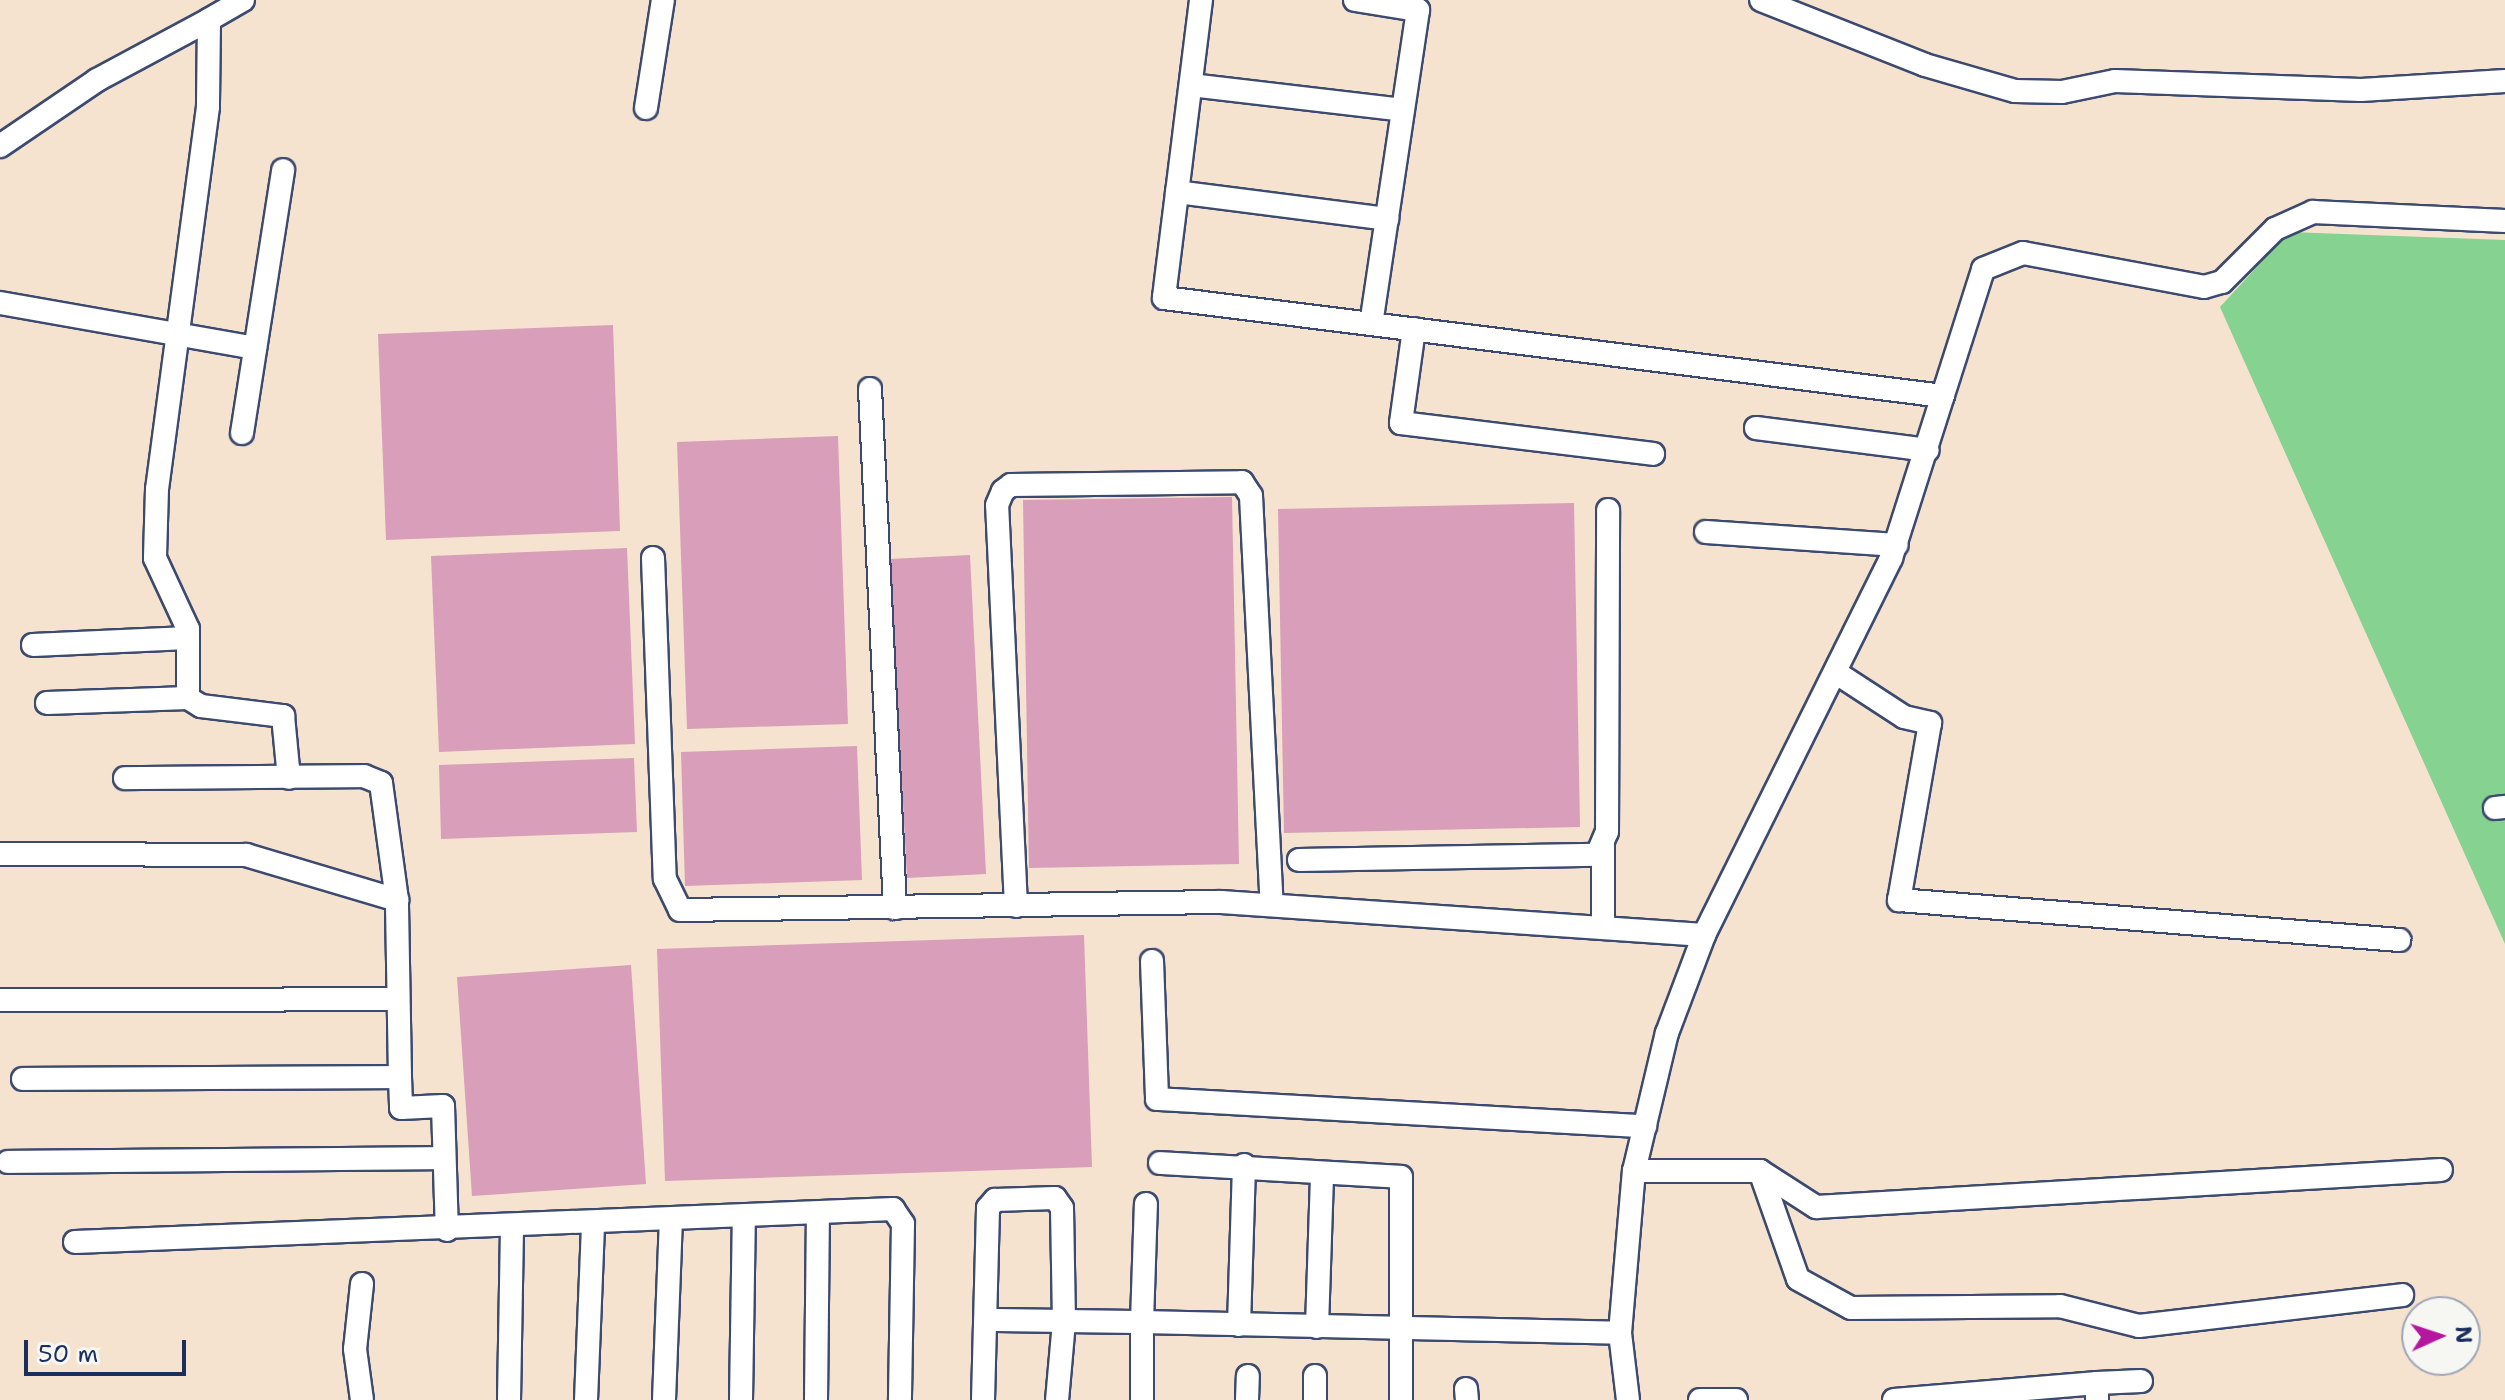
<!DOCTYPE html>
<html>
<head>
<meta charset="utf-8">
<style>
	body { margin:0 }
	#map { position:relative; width:2505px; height:1400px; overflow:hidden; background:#f5e3cf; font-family:"Shantell Sans",sans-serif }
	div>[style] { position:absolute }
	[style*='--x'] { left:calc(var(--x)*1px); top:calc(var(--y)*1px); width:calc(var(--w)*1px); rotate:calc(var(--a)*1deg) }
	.green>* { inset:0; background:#86d290 }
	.building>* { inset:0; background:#d89eba }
	.roads { filter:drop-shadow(2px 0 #3c4a6f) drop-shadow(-2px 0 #3c4a6f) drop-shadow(0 2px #3c4a6f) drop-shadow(0 -2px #3c4a6f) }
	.minor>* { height:22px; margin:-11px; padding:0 11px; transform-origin:11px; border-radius:11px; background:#fff }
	span { translate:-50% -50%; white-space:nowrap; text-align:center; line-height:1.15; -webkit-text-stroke:7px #f6f6f2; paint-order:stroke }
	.north { position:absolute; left:2401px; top:1296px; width:80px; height:80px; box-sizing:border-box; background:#f6f6f2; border:2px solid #9ea6b7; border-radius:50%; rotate:87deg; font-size:22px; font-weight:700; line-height:32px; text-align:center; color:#1b2f5e }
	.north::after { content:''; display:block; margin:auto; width:28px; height:36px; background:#b5179e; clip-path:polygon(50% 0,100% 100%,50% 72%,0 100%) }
	.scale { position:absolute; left:24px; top:1340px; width:162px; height:36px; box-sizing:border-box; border:4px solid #1b2f5e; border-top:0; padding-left:10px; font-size:24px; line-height:28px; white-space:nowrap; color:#1b2f5e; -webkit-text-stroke:6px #f6f6f2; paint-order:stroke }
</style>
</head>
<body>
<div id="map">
	<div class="green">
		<i style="clip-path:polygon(2289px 232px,2505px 240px,2505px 944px,2220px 307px)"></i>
	</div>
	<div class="building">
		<i style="clip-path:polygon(613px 325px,620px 531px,386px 540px,378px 334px)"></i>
		<i style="clip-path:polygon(838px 436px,848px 724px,687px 729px,677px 442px)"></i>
		<i style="clip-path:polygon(1232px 497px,1239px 864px,1029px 868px,1023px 500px)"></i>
		<i style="clip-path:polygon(1574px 503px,1580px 827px,1284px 833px,1278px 509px)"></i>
		<i style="clip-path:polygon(627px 548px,635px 744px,439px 752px,431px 556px)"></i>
		<i style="clip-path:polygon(970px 555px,986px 874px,907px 878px,890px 559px)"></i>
		<i style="clip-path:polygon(857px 746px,862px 880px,685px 886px,681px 752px)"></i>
		<i style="clip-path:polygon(634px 758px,637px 832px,441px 839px,439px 765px)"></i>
		<i style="clip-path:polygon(1084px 935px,1092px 1167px,665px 1181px,657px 949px)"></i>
		<i style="clip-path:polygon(631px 965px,646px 1184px,472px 1196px,457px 977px)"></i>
	</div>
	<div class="roads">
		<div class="minor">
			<i style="--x:243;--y:0;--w:39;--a:150"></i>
			<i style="--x:209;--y:20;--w:87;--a:90.7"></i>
			<i style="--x:208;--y:107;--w:385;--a:97.6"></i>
			<i style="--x:157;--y:489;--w:69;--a:91.7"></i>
			<i style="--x:155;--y:558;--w:78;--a:65.1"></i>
			<i style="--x:188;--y:629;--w:69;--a:90"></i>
			<i style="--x:188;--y:698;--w:15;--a:32"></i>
			<i style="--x:201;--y:706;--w:83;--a:7"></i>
			<i style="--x:283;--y:716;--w:62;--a:84.5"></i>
			<i style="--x:1201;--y:0;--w:300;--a:97.1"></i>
			<i style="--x:1164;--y:298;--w:785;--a:7.17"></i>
			<i style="--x:1355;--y:0;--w:64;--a:9"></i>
			<i style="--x:1418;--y:10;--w:317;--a:98.5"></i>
			<i style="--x:1761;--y:0;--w:176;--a:21.6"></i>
			<i style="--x:1925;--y:65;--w:94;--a:16.1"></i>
			<i style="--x:2015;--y:91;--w:47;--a:1.2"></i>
			<i style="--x:2062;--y:92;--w:54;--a:-11.7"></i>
			<i style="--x:2115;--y:81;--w:246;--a:2.1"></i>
			<i style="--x:2361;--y:90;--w:144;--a:-3.6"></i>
			<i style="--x:1191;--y:85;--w:213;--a:6.7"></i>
			<i style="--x:646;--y:108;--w:109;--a:-81.1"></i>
			<i style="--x:0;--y:146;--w:117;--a:-34.2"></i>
			<i style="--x:97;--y:80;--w:127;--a:-28.2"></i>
			<i style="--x:1177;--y:192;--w:212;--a:7.3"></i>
			<i style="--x:0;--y:303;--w:259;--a:10"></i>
			<i style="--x:1414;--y:329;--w:95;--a:97.9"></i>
			<i style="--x:1401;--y:423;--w:254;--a:7"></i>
			<i style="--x:870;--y:389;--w:520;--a:87.24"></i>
			<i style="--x:1756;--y:428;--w:173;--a:7.3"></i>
			<i style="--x:242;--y:433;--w:266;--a:-81.1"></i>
			<i style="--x:1706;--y:532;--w:191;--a:3.9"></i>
			<i style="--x:653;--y:558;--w:321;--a:87.9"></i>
			<i style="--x:665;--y:879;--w:34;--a:64"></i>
			<i style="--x:680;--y:910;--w:541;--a:-0.85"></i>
			<i style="--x:1221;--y:902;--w:484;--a:3.9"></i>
			<i style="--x:33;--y:645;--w:155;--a:-2.6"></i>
			<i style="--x:1835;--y:672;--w:82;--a:33.1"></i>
			<i style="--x:1904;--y:717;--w:27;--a:13"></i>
			<i style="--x:1930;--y:723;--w:180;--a:99.9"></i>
			<i style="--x:1899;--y:900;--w:502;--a:4.57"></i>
			<i style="--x:47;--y:703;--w:141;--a:-2"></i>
			<i style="--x:2495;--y:808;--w:10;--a:-6"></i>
			<i style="--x:0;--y:854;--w:246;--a:0.2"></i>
			<i style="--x:246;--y:855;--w:158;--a:16.6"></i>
			<i style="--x:1299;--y:860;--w:298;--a:-1"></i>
			<i style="--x:1597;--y:855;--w:25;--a:-67"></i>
			<i style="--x:1607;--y:832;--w:322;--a:-89.8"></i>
			<i style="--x:1016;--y:906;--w:401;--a:-92.7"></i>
			<i style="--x:997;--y:505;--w:15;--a:-67"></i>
			<i style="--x:1003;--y:491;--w:10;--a:-37"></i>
			<i style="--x:1011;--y:485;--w:231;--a:-0.7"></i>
			<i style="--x:1242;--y:482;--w:17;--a:57"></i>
			<i style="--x:1251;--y:496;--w:409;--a:87.1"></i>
			<i style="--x:1603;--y:928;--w:83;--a:-90"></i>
			<i style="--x:1152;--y:961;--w:138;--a:87.9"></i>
			<i style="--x:1157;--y:1099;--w:489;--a:3.2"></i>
			<i style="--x:0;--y:1000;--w:398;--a:-0.1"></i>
			<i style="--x:400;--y:1077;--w:31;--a:88"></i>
			<i style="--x:401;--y:1108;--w:42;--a:-2.7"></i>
			<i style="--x:443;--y:1106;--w:124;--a:88.2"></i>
			<i style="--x:23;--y:1079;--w:377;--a:-0.3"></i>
			<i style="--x:400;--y:1077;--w:177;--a:-91"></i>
			<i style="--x:397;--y:900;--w:118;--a:-97.8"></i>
			<i style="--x:381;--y:783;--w:18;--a:-158"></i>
			<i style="--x:364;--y:776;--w:239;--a:179.5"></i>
			<i style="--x:8;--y:1162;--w:435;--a:-0.5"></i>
			<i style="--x:1160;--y:1163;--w:241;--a:3.3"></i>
			<i style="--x:1401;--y:1177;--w:223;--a:90"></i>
			<i style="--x:1634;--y:1171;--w:126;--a:0"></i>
			<i style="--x:1760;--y:1171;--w:67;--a:32.7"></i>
			<i style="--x:1816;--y:1207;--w:626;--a:-3.39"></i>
			<i style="--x:1760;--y:1171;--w:114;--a:70.6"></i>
			<i style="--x:1798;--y:1279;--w:60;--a:28.7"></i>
			<i style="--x:1851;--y:1308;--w:209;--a:-0.5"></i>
			<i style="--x:2060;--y:1306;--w:81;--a:14.2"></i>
			<i style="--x:2139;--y:1326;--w:265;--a:-6.7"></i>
			<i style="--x:75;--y:1242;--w:819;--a:-2.31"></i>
			<i style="--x:893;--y:1209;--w:18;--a:56"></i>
			<i style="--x:903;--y:1224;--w:176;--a:91"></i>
			<i style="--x:362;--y:1284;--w:65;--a:96.1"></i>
			<i style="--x:355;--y:1349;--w:51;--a:82.2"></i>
			<i style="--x:990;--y:1320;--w:152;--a:0.8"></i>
			<i style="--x:1142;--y:1322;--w:118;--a:-88.1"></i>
			<i style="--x:1239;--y:1325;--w:160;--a:-88.2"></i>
			<i style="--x:1317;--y:1327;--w:150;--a:-88.1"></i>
			<i style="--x:1620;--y:1333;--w:67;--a:83.2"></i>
			<i style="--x:1466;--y:1389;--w:11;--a:85"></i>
			<i style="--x:509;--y:1400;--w:172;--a:-89"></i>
			<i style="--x:586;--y:1400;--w:176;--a:-87.7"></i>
			<i style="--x:664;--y:1400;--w:179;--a:-87.8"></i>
			<i style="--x:741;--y:1400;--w:183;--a:-89.1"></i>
			<i style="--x:816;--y:1400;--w:186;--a:-89.4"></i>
			<i style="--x:983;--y:1400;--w:192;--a:-88.5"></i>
			<i style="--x:988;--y:1208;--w:11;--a:-49"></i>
			<i style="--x:995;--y:1200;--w:60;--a:-1.9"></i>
			<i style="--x:1055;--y:1198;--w:12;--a:55"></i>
			<i style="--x:1062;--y:1208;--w:114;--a:89"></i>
			<i style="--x:1064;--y:1322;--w:78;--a:95.1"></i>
			<i style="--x:1142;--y:1400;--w:78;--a:-90"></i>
			<i style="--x:1142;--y:1322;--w:478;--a:1.3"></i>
			<i style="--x:1620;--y:1333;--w:163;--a:-85.1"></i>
			<i style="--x:1634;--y:1171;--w:142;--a:-76.6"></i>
			<i style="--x:1667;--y:1033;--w:105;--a:-69.3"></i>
			<i style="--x:1704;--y:935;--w:421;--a:-63.6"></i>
			<i style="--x:1891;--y:558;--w:303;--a:-72.3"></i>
			<i style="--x:1983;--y:269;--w:43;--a:-21.8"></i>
			<i style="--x:2023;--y:253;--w:184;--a:10.6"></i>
			<i style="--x:2204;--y:287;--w:19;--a:-16"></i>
			<i style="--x:2222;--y:282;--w:75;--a:-45"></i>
			<i style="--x:2275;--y:229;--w:42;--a:-24.1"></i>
			<i style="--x:2313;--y:212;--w:192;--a:2.7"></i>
			<i style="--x:1247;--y:1400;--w:24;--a:-88"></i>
			<i style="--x:1315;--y:1400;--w:24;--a:-90"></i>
			<i style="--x:1700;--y:1400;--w:36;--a:0"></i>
			<i style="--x:1894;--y:1400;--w:204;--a:-4.8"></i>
			<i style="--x:2097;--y:1400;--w:17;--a:-90"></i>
			<i style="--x:2097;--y:1383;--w:44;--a:-2.6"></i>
		</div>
	</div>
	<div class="north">N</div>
	<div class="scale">50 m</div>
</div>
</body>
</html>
